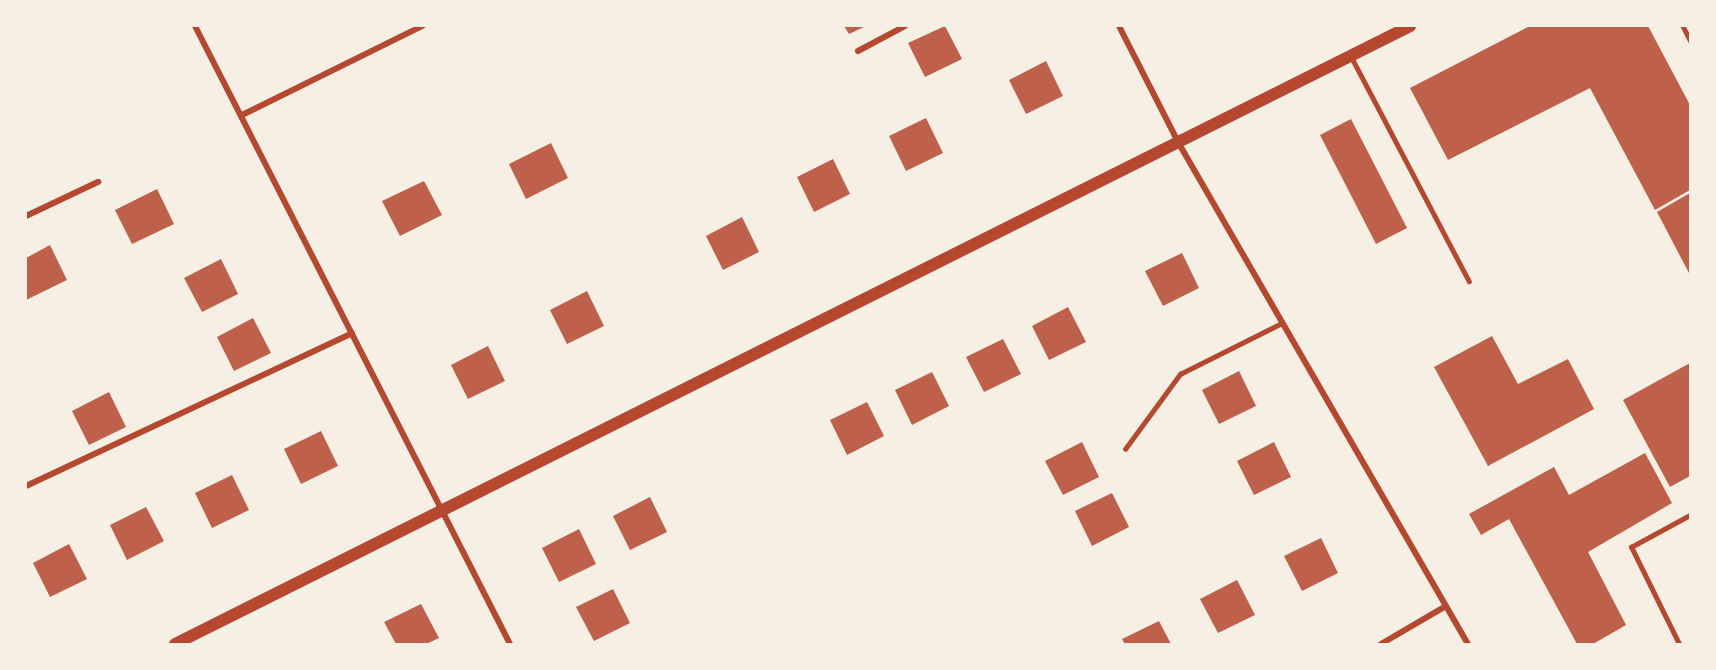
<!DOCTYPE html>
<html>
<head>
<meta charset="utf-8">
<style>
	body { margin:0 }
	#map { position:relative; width:1716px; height:670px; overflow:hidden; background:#f6efe4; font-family:"Roboto Condensed",sans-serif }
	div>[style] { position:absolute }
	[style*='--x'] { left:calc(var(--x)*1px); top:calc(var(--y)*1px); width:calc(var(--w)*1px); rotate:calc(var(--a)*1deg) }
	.building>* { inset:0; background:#bf614a }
	.service>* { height:4.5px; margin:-2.25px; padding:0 2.25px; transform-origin:2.25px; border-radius:2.25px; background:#b5482f }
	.minor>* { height:6px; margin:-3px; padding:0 3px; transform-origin:3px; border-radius:3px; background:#b5482f }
	.secondary>* { height:12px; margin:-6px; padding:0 6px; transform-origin:6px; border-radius:6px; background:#b5482f }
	span { translate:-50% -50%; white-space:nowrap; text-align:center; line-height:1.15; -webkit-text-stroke:5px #f6efe4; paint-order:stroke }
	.frame { position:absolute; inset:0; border:27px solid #f6efe4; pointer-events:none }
</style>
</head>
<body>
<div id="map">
	<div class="building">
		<i style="clip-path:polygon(844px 26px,866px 26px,849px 34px)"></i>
		<i style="clip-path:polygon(945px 26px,962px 59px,925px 77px,908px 43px)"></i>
		<i style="clip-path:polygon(1530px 26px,1648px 26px,1690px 105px,1690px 190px,1655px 210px,1590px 88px,1448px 160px,1410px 88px)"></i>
		<i style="clip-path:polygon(1046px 61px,1063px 96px,1026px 114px,1009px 80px)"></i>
		<i style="clip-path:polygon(926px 118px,943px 153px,906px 171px,889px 136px)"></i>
		<i style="clip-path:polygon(1351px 119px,1407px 228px,1376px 244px,1320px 135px)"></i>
		<i style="clip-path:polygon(551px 143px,568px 178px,526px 199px,509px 164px)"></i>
		<i style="clip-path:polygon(833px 159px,850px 194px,814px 212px,797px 177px)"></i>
		<i style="clip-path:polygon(424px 181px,442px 215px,400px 236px,382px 201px)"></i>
		<i style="clip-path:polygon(157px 189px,174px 224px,132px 244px,115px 210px)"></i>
		<i style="clip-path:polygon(1690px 193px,1690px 275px,1657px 212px)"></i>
		<i style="clip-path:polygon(742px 217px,759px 252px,723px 270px,706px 236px)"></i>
		<i style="clip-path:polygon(50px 245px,67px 280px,26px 300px,26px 258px)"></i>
		<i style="clip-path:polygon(1182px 253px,1199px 288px,1163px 306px,1145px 271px)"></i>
		<i style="clip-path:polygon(221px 259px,238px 294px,202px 312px,184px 278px)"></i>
		<i style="clip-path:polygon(587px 291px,604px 326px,567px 344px,550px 310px)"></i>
		<i style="clip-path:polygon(1068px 307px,1086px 342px,1049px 360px,1032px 326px)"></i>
		<i style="clip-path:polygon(253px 318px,271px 353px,234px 371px,217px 337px)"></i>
		<i style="clip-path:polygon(1492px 336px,1518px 384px,1568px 359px,1594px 409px,1488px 466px,1434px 367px)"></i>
		<i style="clip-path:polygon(1003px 339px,1021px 374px,984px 392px,966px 357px)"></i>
		<i style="clip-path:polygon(488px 346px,505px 381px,468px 399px,451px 365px)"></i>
		<i style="clip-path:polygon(1690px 363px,1690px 476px,1670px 487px,1623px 400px)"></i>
		<i style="clip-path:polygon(1239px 371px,1256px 406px,1219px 424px,1202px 390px)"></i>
		<i style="clip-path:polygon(932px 372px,949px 406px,912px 425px,895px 390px)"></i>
		<i style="clip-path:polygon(109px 392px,126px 427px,89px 445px,72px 411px)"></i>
		<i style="clip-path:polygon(867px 402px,884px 436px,847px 455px,830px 420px)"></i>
		<i style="clip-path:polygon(321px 431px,338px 466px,301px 484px,284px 449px)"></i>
		<i style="clip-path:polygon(1082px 442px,1099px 477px,1063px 495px,1045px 461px)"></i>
		<i style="clip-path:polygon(1274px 442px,1291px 477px,1254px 495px,1237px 461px)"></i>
		<i style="clip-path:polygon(1645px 453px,1672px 503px,1588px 552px,1626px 625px,1593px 644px,1577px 644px,1509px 519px,1481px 535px,1469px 514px,1554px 467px,1569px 495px)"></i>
		<i style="clip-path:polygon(232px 475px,249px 510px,212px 528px,195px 493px)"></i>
		<i style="clip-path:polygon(1112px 493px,1129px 527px,1092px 546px,1075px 511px)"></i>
		<i style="clip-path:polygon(650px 497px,667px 532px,630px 550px,613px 516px)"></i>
		<i style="clip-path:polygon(146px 507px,164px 541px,127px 560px,110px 525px)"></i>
		<i style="clip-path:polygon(579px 529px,596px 564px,559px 582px,542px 548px)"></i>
		<i style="clip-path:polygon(1321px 538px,1338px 573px,1302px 591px,1284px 556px)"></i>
		<i style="clip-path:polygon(69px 544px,87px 579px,50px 597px,33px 563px)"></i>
		<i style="clip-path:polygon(1237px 580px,1255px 615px,1218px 633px,1200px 599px)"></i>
		<i style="clip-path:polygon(613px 589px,630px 623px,594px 641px,576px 607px)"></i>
		<i style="clip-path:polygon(421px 604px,439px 638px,426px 644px,396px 644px,384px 622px)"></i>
		<i style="clip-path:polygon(1159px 621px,1171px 644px,1125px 644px,1122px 639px)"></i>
	</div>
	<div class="service">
		<i style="--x:1683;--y:26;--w:16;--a:63"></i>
		<i style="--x:1352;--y:58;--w:252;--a:62.3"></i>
		<i style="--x:1125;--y:449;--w:93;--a:-53.7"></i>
		<i style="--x:1180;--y:374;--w:114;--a:-26.6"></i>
		<i style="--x:1679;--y:644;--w:108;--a:-116.3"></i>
		<i style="--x:1631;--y:547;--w:67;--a:-28.5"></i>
	</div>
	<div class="minor">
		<i style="--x:195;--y:26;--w:694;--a:62.99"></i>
		<i style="--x:1119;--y:26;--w:130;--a:63"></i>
		<i style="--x:1178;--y:142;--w:580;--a:59.99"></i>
		<i style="--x:858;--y:51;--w:53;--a:-28"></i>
		<i style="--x:244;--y:114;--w:199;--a:-26.3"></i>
		<i style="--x:26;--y:216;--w:80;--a:-25.3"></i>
		<i style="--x:26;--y:486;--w:360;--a:-25.1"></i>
		<i style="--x:1381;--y:644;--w:75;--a:-30.3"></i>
	</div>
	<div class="secondary">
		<i style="--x:175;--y:644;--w:1381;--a:-26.58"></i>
	</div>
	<div class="frame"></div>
</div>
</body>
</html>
